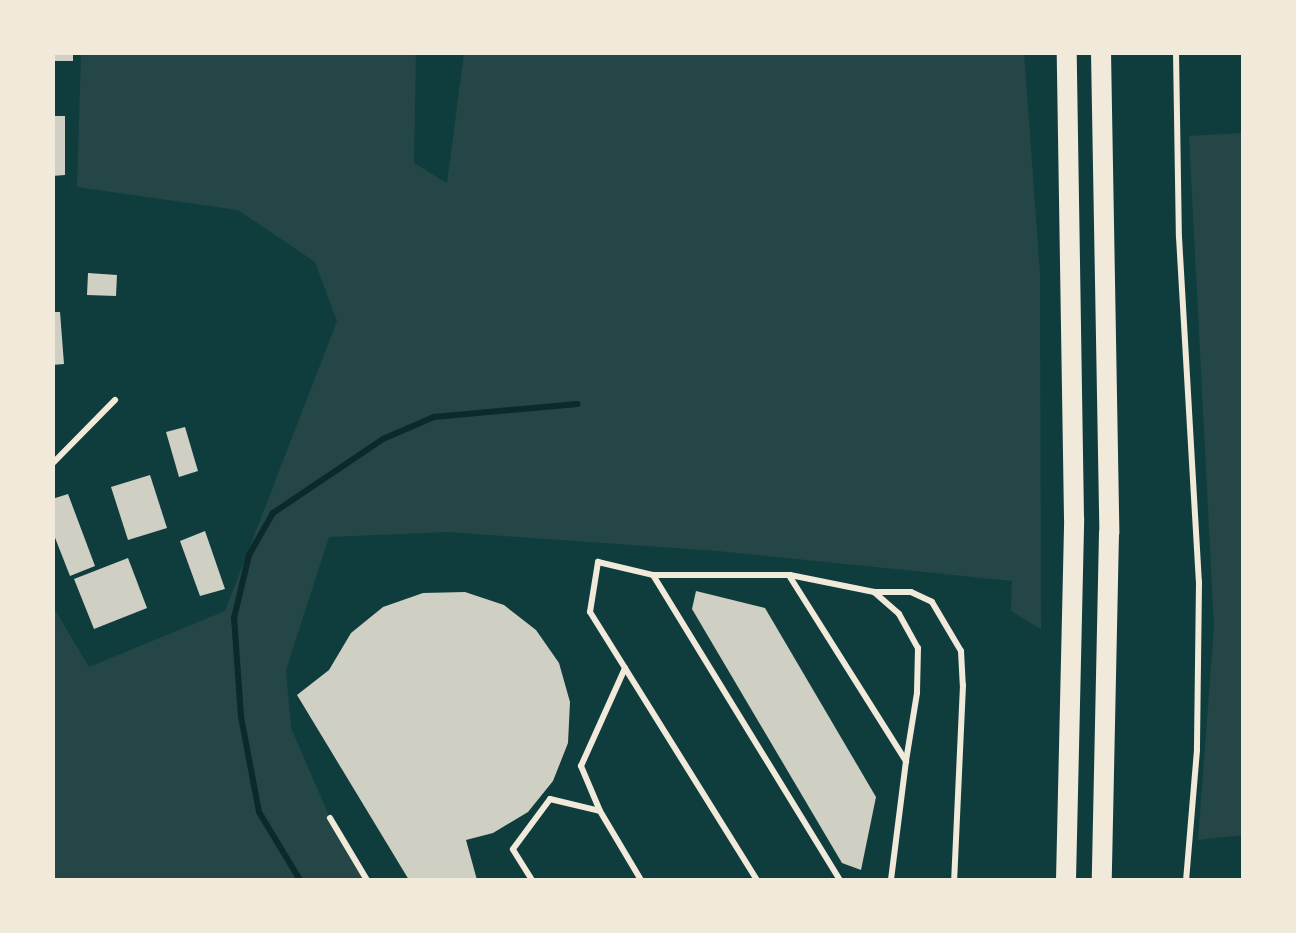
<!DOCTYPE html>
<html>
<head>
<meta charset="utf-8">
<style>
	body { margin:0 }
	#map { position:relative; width:1296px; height:933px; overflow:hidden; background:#0f3d3e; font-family:Ubuntu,sans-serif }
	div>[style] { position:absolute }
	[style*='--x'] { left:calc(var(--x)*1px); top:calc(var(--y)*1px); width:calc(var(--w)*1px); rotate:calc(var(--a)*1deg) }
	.green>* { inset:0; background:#244646 }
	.stream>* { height:6px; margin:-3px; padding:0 3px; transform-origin:3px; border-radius:3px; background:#0a2a2b }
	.building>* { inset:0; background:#cfcfc3 }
	.service>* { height:6px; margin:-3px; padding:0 3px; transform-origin:3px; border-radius:3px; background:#f1e9da }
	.trunk>* { height:20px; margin:-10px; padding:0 10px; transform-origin:10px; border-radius:10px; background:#f1e9da }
	span { translate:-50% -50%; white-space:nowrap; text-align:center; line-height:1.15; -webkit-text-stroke:8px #f1e9da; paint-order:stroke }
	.frame { position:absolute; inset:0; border:55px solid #f1e9da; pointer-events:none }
</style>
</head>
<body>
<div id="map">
	<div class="green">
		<i style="clip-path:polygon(81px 53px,416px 53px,414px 163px,447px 183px,464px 53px,1024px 53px,1040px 273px,1041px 629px,1011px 611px,1012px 581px,717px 551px,448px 532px,329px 537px,286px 670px,291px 728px,330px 818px,366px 880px,53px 880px,52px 605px,89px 667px,225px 611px,337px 321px,315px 262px,238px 210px,77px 187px)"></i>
		<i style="clip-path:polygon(1243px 133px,1243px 835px,1198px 840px,1214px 627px,1189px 136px)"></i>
	</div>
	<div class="stream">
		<i style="--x:300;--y:880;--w:79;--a:-121.1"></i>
		<i style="--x:259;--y:812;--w:97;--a:-100.7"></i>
		<i style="--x:241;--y:717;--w:99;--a:-94"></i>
		<i style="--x:234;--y:618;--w:65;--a:-76.6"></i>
		<i style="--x:249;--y:555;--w:48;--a:-60.3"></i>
		<i style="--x:273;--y:513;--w:133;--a:-33.9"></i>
		<i style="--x:383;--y:439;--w:56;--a:-23.3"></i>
		<i style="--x:434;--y:417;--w:144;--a:-5.2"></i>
	</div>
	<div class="building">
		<i style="clip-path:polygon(52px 52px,73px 52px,73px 61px,52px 61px)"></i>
		<i style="clip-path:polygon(52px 116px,65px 116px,65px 175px,52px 176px)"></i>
		<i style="clip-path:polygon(88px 273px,117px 275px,116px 296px,87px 295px)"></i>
		<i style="clip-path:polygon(52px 312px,60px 312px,64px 364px,52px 365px)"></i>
		<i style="clip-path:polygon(185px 427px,198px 471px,179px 477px,166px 432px)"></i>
		<i style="clip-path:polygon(150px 475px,167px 528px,128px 540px,111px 487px)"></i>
		<i style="clip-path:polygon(68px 494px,95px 566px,70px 576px,52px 530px,52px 499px)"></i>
		<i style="clip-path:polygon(205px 531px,225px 589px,200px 596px,180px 541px)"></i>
		<i style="clip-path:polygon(128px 558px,147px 608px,94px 629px,74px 579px)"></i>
		<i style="clip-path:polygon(696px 591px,765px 608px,876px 797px,861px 870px,842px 863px,692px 609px)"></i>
		<i style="clip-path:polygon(465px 592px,504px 605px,536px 630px,559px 663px,570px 702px,568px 743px,553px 781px,528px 812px,493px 833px,466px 840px,477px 880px,409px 880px,297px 695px,329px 670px,351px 633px,383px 607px,423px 593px)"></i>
	</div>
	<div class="service">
		<i style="--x:1176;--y:52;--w:185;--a:89.1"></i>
		<i style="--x:1179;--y:237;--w:346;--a:86.7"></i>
		<i style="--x:1199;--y:582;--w:168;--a:90.7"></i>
		<i style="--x:1197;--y:750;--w:130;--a:94.8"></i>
		<i style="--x:52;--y:464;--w:90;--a:-45.5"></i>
		<i style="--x:653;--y:575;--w:358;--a:58.5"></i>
		<i style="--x:790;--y:577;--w:218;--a:57.8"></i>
		<i style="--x:906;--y:761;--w:120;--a:97.2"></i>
		<i style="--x:874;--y:592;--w:37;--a:0"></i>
		<i style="--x:911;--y:592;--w:23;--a:25"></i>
		<i style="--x:932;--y:602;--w:57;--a:59.4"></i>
		<i style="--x:961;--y:651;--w:34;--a:87"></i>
		<i style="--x:963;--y:685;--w:195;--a:92.6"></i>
		<i style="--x:625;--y:668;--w:66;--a:-122"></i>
		<i style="--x:590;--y:612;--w:51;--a:-80.9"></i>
		<i style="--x:598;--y:562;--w:57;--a:13.3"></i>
		<i style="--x:653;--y:575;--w:137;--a:0"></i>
		<i style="--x:790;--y:575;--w:86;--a:11.4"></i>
		<i style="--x:874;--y:592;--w:33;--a:41"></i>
		<i style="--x:899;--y:614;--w:39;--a:61"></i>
		<i style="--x:918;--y:648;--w:45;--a:91.3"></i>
		<i style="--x:917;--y:693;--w:69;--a:99.2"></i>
		<i style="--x:600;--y:811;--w:49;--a:-112.9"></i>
		<i style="--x:581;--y:766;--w:107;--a:-65.8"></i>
		<i style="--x:625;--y:668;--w:250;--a:58.1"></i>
		<i style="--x:330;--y:818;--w:72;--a:59.2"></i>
		<i style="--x:532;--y:880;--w:36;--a:-122"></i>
		<i style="--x:513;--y:849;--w:62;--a:-53.5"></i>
		<i style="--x:550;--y:799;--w:51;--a:13.5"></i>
		<i style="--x:600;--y:811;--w:80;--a:59.3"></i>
	</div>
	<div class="trunk">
		<i style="--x:1101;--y:52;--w:481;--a:89"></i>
		<i style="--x:1109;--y:533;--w:347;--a:91.2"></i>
		<i style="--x:1066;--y:880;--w:362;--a:-88.7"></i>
		<i style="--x:1074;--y:518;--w:466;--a:-90.9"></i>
	</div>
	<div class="frame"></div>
</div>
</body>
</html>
